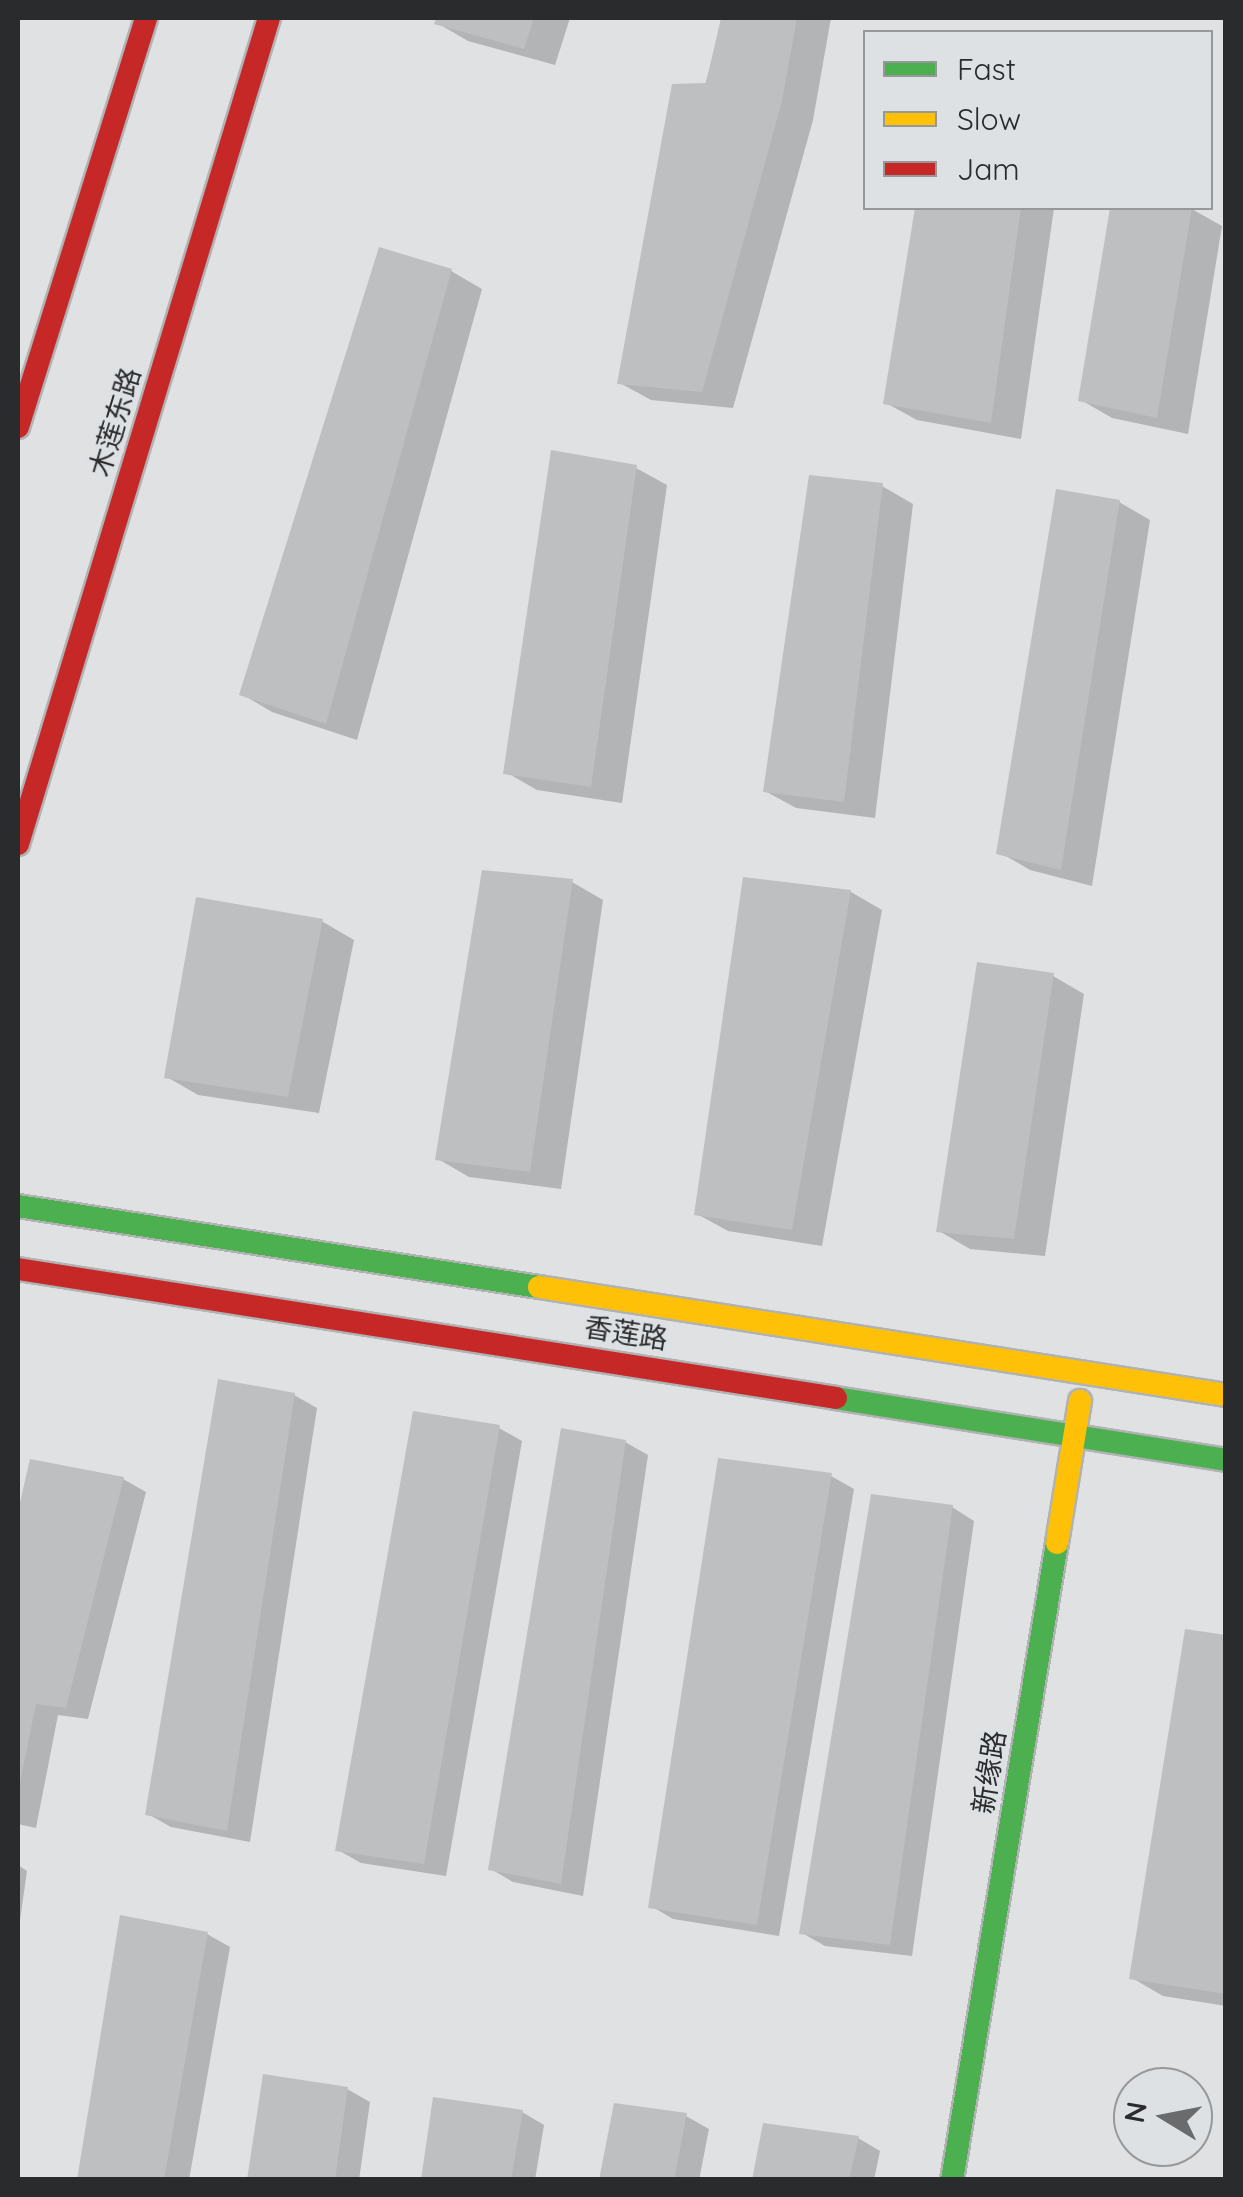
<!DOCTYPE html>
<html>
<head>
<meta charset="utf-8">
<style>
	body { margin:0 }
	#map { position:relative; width:1243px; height:2197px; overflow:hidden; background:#dfe1e3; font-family:Quicksand,"Noto Sans SC",sans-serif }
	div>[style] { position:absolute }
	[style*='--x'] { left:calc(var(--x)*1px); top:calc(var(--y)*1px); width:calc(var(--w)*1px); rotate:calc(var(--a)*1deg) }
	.shadow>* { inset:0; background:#0003 }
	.building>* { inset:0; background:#bdbfc0 }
	.roads { filter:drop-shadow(2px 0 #b1b2b3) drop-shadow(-2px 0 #b1b2b3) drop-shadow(0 2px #b1b2b3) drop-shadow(0 -2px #b1b2b3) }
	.fast>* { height:22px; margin:-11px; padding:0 11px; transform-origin:11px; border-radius:11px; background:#4caf50 }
	.slow>* { height:22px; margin:-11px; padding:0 11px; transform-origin:11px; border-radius:11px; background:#ffc107 }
	.jam>* { height:22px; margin:-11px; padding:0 11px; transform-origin:11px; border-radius:11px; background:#c62828 }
	span { translate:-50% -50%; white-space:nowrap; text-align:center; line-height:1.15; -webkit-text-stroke:8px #dee1e4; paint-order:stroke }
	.street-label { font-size:28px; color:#2a2b2c }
	.frame { position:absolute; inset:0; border:20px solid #2a2b2c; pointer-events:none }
	.legend { position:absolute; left:863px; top:30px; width:350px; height:180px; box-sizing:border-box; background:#dee1e4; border:2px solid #96989a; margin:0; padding:12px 18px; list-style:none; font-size:30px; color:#2a2b2c }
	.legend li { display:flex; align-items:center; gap:20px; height:50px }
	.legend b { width:50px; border:2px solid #96989a }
	.north { position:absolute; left:1113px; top:2067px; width:100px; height:100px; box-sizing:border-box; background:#dee1e4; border:2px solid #96989a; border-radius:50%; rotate:280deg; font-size:28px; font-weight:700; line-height:40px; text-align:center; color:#2a2b2c }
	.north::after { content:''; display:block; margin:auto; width:35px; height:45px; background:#696b6c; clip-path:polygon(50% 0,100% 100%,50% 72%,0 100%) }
</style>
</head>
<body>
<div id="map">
	<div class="shadow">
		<i style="clip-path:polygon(439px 18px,570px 18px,555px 65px,468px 41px,437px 23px)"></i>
		<i style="clip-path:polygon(724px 18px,831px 18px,813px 120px,733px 408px,651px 400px,620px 383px)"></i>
		<i style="clip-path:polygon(917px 208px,1054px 208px,1021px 439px,917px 420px,886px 403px)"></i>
		<i style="clip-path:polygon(1113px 208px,1190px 208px,1222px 226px,1188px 434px,1112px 418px,1081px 400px)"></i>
		<i style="clip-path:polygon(451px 271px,482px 289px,357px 740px,272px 712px,242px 694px)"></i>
		<i style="clip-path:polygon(636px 468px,667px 485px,622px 803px,537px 790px,506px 772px)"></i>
		<i style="clip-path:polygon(882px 486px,913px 504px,875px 818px,796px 808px,765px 791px)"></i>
		<i style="clip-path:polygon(1119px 502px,1150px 520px,1092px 886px,1030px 870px,999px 852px)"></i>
		<i style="clip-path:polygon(745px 880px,851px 892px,882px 910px,822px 1246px,728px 1231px,697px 1214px)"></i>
		<i style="clip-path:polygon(572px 882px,603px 900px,561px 1189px,469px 1177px,438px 1159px)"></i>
		<i style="clip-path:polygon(198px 900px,323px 922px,354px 940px,319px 1113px,198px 1095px,167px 1077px)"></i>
		<i style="clip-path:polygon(1053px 976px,1084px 994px,1045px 1256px,970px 1249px,939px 1231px)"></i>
		<i style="clip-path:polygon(294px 1395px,317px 1408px,250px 1842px,171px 1827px,148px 1814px)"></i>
		<i style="clip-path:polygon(499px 1428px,522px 1441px,446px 1876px,361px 1863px,338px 1850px)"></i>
		<i style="clip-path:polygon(625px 1442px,648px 1455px,583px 1896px,513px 1882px,491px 1869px)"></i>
		<i style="clip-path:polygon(831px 1476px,854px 1489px,779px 1936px,673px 1919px,651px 1906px)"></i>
		<i style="clip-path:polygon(123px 1479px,146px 1492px,88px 1719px,58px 1715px,36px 1828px,18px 1824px,18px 1514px)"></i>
		<i style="clip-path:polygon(952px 1507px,974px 1521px,912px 1956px,825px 1946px,802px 1933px)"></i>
		<i style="clip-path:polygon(1226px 1638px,1226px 2006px,1163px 1996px,1132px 1978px)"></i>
		<i style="clip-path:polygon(18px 1865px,27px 1871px,18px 1934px)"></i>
		<i style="clip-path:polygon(207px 1934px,230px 1947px,189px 2180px,79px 2180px)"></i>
		<i style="clip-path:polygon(347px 2089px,370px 2102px,359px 2180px,250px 2180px)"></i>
		<i style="clip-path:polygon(522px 2112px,544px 2125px,535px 2180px,424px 2180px)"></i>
		<i style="clip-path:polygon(686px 2116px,709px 2129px,699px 2180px,602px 2180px)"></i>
		<i style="clip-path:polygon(858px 2138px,880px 2151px,874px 2180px,755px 2180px)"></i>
	</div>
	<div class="building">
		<i style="clip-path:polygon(436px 18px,534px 18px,524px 49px,434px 24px)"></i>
		<i style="clip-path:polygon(721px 18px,797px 18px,782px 101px,702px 392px,617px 384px,672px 84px,706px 83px)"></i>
		<i style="clip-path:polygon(915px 208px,1021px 208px,991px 423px,883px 404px)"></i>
		<i style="clip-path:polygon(1110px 208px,1192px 208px,1157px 418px,1078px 401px)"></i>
		<i style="clip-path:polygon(379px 247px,452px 269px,326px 724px,239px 695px)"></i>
		<i style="clip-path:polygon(551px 450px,637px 465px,591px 787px,503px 774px)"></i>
		<i style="clip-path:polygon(809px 475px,883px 483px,844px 802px,763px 792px)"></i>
		<i style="clip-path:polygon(1056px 489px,1120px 500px,1061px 870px,996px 854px)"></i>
		<i style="clip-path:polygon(482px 870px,573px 879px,530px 1172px,435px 1160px)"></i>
		<i style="clip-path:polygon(743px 877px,851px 890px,792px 1230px,694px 1215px)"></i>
		<i style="clip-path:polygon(196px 897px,323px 919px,288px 1097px,164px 1078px)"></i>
		<i style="clip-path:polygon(977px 962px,1054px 973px,1014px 1239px,936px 1232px)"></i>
		<i style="clip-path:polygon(218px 1379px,295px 1393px,227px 1831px,145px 1815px)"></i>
		<i style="clip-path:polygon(413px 1411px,500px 1425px,424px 1864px,335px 1851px)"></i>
		<i style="clip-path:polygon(561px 1428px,626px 1440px,561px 1884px,488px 1870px)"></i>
		<i style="clip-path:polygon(718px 1458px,832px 1473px,757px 1925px,648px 1908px)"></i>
		<i style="clip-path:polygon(30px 1459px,124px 1477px,66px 1708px,36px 1704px,19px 1788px,18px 1511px)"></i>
		<i style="clip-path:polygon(871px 1494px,953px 1505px,890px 1945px,799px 1934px)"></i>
		<i style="clip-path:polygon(1185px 1629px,1226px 1635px,1226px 1994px,1129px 1979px)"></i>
		<i style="clip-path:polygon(120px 1915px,208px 1932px,164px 2180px,77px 2180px)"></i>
		<i style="clip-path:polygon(263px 2074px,348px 2087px,335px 2180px,247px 2180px)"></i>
		<i style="clip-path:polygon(433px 2097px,523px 2110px,511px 2180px,421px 2180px)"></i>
		<i style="clip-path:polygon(614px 2103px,687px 2113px,674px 2180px,599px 2180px)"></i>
		<i style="clip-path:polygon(763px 2123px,859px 2136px,849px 2180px,752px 2180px)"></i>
	</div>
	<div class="roads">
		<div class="fast">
			<i style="--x:18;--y:1206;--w:527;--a:8.84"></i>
			<i style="--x:836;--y:1398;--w:395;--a:9"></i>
			<i style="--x:952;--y:2180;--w:646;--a:-80.64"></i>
		</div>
		<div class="slow">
			<i style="--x:539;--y:1287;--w:695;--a:8.93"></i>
			<i style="--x:1057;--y:1543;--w:144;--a:-80.8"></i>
		</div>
		<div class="jam">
			<i style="--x:18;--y:427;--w:429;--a:-72.6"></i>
			<i style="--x:18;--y:844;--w:863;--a:-73.1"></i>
			<i style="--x:18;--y:1269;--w:828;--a:8.96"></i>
		</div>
	</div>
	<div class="street-label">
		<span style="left:115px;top:422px;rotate:-73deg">木莲东路</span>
		<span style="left:626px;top:1333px;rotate:9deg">香莲路</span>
		<span style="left:989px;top:1772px;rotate:-81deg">新缘路</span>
	</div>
	<div class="frame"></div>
	<ul class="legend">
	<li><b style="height:12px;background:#4caf50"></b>Fast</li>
	<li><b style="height:12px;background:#ffc107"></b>Slow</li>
	<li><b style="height:12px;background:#c62828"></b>Jam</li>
	</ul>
	<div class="north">N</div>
</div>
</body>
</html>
